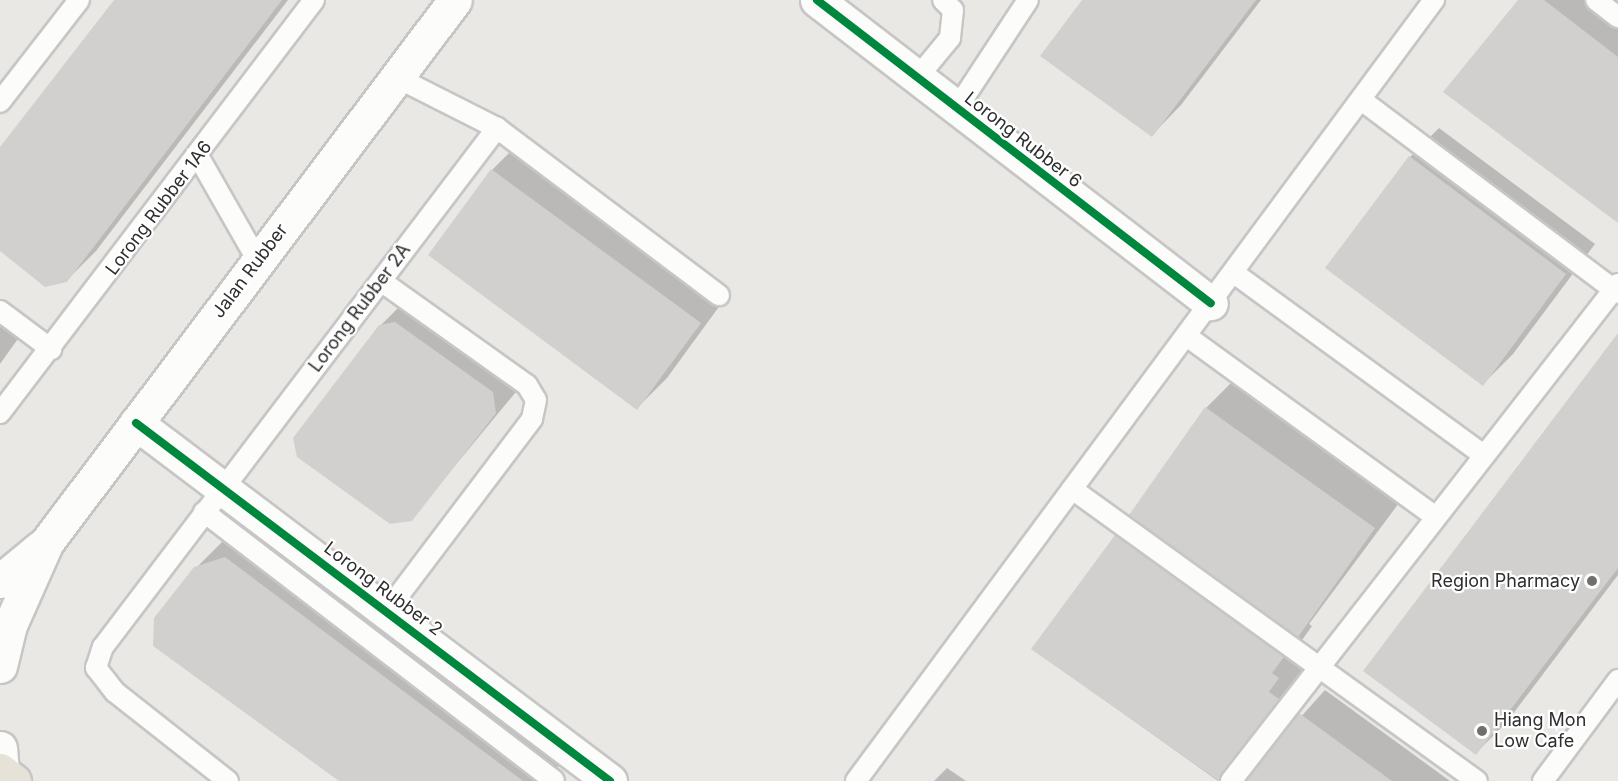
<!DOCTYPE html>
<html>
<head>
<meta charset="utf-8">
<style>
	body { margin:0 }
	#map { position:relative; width:1618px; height:781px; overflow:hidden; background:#eae8e5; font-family:Inter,sans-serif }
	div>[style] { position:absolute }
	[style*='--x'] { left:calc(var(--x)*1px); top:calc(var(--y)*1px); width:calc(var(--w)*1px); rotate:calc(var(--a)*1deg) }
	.shadow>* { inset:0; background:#0003 }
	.building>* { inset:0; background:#d2d0ce }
	.roads { filter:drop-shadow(2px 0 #c7c6c7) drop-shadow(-2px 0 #c7c6c7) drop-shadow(0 2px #c7c6c7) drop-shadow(0 -2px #c7c6c7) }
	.service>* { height:20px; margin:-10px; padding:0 10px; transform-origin:10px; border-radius:10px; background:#fcfcfb }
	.minor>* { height:33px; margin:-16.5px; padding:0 16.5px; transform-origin:16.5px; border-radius:16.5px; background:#fcfcfb }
	.secondary>* { height:33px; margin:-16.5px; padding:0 16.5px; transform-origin:16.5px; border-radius:16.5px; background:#fcfcfb }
	.primary>* { height:33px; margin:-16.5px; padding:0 16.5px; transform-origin:16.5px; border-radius:16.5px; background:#e6e2d8 }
	.cycleway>* { height:8px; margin:-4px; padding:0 4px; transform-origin:4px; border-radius:4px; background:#00873e }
	.dots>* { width:16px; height:16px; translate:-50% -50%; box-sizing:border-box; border:3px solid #fff; border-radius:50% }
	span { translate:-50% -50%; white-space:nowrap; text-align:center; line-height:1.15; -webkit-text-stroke:4.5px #fff; paint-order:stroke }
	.street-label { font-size:18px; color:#2e2e2e }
	.poi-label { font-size:18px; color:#2e2e2e }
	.right { translate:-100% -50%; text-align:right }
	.left { translate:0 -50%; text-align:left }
</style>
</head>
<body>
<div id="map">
	<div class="shadow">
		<i style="clip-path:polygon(116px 0,288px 0,96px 251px,66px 281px,0 249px,0 149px)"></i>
		<i style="clip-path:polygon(1084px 0,1261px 0,1181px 105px,1152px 135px)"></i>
		<i style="clip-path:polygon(1520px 0,1612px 0,1618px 5px,1618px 221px)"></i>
		<i style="clip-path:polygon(1439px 128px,1595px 244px,1513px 354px,1483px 384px,1410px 157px)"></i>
		<i style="clip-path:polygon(522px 140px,729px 293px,667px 378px,637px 408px,430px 255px,492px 170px)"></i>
		<i style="clip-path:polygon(0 299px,30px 322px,0 364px)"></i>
		<i style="clip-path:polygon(405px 301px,520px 387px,411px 519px,380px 326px)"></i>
		<i style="clip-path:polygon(1618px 338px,1618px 575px,1506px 723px,1476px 753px)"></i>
		<i style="clip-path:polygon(1231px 383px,1399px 503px,1309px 624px,1312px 626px,1300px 643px,1308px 669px,1249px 753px,1218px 781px,1033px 649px,1134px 517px,1206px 408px)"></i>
		<i style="clip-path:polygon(255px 528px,561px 758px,553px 781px,342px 781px,196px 568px,226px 538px)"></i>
		<i style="clip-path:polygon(1325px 690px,1450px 781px,1243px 781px)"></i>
		<i style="clip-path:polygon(947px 768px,966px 781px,934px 781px)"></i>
	</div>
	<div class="building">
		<i style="clip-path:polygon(114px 0,282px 0,67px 282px,45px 287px,0 251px,0 147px)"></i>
		<i style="clip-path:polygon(1082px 0,1256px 0,1152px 137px,1040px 56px)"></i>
		<i style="clip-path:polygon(1518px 0,1544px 0,1618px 57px,1618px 223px,1443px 92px)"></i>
		<i style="clip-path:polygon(1409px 156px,1566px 274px,1483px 386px,1325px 268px)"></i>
		<i style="clip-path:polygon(491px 169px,701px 323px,637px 410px,428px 255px)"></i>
		<i style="clip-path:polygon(395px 322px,493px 392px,496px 413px,412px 521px,390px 524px,297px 457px,293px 438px,379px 325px)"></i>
		<i style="clip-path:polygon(1618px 333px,1618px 568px,1476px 755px,1363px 671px)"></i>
		<i style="clip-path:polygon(1205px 407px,1375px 528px,1298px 637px,1129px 515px)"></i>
		<i style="clip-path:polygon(1115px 535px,1284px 657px,1272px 673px,1279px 678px,1269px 692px,1279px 699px,1219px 781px,1031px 649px)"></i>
		<i style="clip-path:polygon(225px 557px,523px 781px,339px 781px,153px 646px,154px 618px,194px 567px)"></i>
		<i style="clip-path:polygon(1299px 713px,1392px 781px,1246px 781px)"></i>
	</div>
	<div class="roads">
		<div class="service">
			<i style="--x:1596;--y:0;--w:28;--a:38"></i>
			<i style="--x:396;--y:77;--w:113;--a:26.8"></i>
			<i style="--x:497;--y:128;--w:278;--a:37"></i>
			<i style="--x:917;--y:78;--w:52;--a:-50.5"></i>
			<i style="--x:950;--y:38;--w:28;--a:-84"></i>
			<i style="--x:953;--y:10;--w:14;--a:-135"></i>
			<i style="--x:0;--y:102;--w:129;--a:-52.2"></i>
			<i style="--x:1364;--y:102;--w:318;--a:36.9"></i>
			<i style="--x:957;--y:108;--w:129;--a:-56.7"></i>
			<i style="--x:198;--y:156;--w:121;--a:60.3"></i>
			<i style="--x:1234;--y:273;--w:309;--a:36.1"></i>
			<i style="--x:381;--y:281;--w:179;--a:35.5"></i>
			<i style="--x:527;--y:385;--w:17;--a:59"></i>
			<i style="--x:536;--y:400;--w:19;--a:102"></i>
			<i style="--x:532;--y:419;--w:241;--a:127.1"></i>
			<i style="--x:0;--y:311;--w:64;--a:36.7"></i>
			<i style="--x:1188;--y:337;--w:306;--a:36"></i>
			<i style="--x:0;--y:413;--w:519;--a:-52.75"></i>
			<i style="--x:1072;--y:489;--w:499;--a:35.8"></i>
			<i style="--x:204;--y:512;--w:441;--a:37.5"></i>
			<i style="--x:228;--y:781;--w:144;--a:-141.8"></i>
			<i style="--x:115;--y:692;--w:31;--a:-128"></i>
			<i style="--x:96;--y:668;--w:22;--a:-72"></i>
			<i style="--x:103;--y:647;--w:652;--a:-52.8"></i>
			<i style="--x:856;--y:781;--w:972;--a:-53.5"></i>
			<i style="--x:1231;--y:781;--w:630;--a:-52.09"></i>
			<i style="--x:1543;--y:781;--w:126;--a:-53.4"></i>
		</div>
		<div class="minor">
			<i style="--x:817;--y:0;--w:497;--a:37.6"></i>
			<i style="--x:136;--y:423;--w:594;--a:37.06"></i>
		</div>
		<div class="secondary">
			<i style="--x:0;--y:581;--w:53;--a:-39.7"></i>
			<i style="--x:0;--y:666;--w:42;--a:-76.3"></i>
			<i style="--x:10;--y:625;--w:91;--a:-66"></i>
			<i style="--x:47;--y:542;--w:678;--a:-53.03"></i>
			<i style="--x:0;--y:748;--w:23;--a:85"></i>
		</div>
		<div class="primary">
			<i style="--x:0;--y:770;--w:18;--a:38"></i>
		</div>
	</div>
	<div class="cycleway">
		<i style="--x:817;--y:0;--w:497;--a:37.6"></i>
		<i style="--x:136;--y:423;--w:594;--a:37.06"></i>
	</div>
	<div class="dots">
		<i style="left:1592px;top:581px;background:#706f6e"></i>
		<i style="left:1482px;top:731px;background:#706f6e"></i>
	</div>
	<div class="street-label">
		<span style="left:1023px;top:140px;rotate:38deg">Lorong Rubber 6</span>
		<span style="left:159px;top:208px;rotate:-53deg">Lorong Rubber 1A6</span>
		<span style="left:250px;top:271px;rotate:-53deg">Jalan Rubber</span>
		<span style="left:360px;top:308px;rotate:-53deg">Lorong Rubber 2A</span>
		<span style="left:383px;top:589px;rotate:37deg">Lorong Rubber 2</span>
	</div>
	<div class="poi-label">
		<span class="right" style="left:1580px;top:581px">Region Pharmacy</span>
		<span class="left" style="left:1494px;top:731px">Hiang Mon<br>Low Cafe</span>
	</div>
</div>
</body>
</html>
